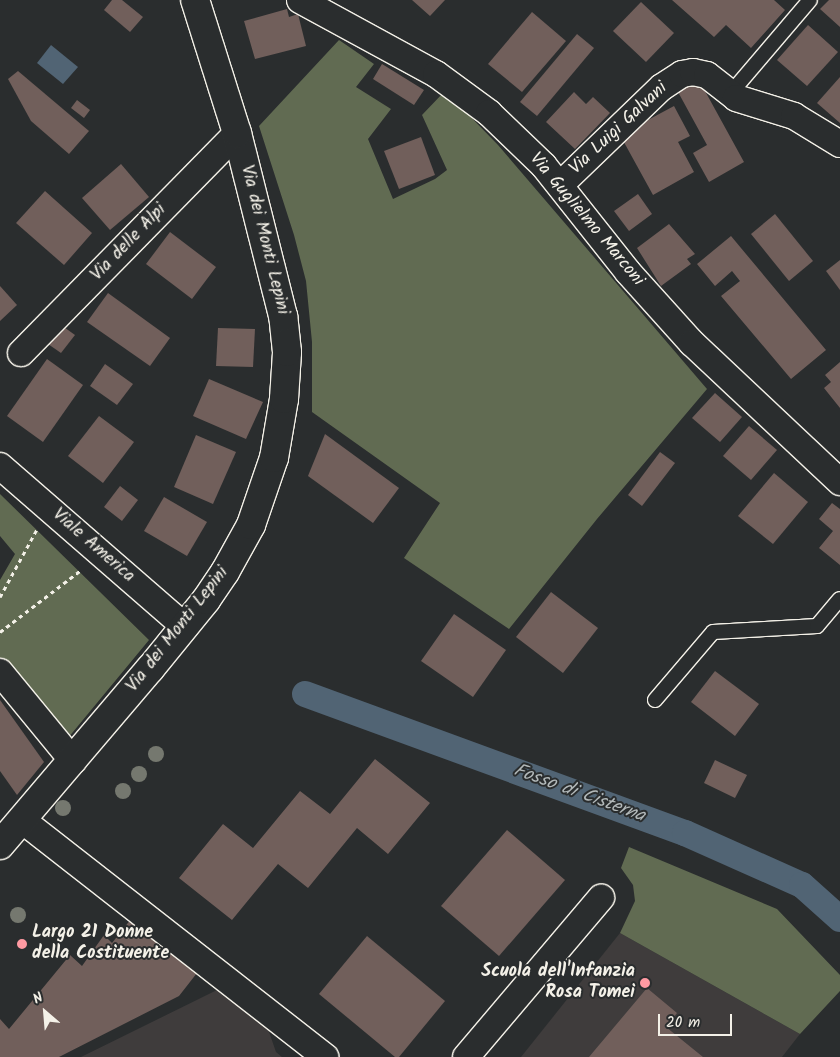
<!DOCTYPE html>
<html>
<head>
<meta charset="utf-8">
<style>
	body { margin:0 }
	#map { position:relative; width:840px; height:1057px; overflow:hidden; background:#2a2d2e; font-family:Kalam,sans-serif }
	div>[style] { position:absolute }
	[style*='--x'] { left:calc(var(--x)*1px); top:calc(var(--y)*1px); width:calc(var(--w)*1px); rotate:calc(var(--a)*1deg) }
	.built>* { inset:0; background:#3f3c3c }
	.green>* { inset:0; background:#616b52 }
	.water>* { inset:0; background:#516474 }
	.canal>* { height:26px; margin:-13px; padding:0 13px; transform-origin:13px; border-radius:13px; background:#516474 }
	.building>* { inset:0; background:#715f5b }
	.path>* { height:3px; margin-top:-1.5px; transform-origin:0; background:repeating-linear-gradient(90deg,#f4f1e8 0 4px,transparent 0 8px) }
	.roads { filter:drop-shadow(1px 0 #f4f1e8) drop-shadow(-1px 0 #f4f1e8) drop-shadow(0 1px #f4f1e8) drop-shadow(0 -1px #f4f1e8) }
	.lane>* { height:14px; margin:-7px; padding:0 7px; transform-origin:7px; border-radius:7px; background:#2a2d2e }
	.street>* { height:26px; margin:-13px; padding:0 13px; transform-origin:13px; border-radius:13px; background:#2a2d2e }
	.secondary>* { height:28px; margin:-14px; padding:0 14px; transform-origin:14px; border-radius:14px; background:#2a2d2e }
	.trees>* { width:16px; height:16px; margin:-8px; border-radius:50%; background:#75786f }
	.dots>* { width:14px; height:14px; translate:-50% -50%; box-sizing:border-box; border:2px solid #2a2d2e; border-radius:50% }
	span { translate:-50% -50%; white-space:nowrap; text-align:center; line-height:1.15; -webkit-text-stroke:4px #2a2d2e; paint-order:stroke }
	.street-label { font-size:18px; color:#f4f1e8 }
	.poi-label { font-size:18px; color:#f4f1e8; font-weight:700 }
	.left { translate:0 -50%; text-align:left }
	.right { translate:-100% -50%; text-align:right }
	.water-label { font-size:19px; color:#b3b9ba; font-style:italic }
	.north { position:absolute; left:20px; top:987px; width:50px; height:50px; -webkit-text-stroke:4px #2a2d2e; paint-order:stroke; rotate:333deg; font-size:14px; font-weight:700; line-height:20px; text-align:center; color:#f4f1e8 }
	.north::after { content:''; display:block; margin:auto; width:18px; height:22px; background:#f4f1e8; clip-path:polygon(50% 0,100% 100%,50% 72%,0 100%) }
	.scale { position:absolute; left:658px; top:1014px; width:74px; height:22px; box-sizing:border-box; border:2px solid #f4f1e8; border-top:0; padding-left:6px; font-size:15px; line-height:18px; white-space:nowrap; color:#f4f1e8; -webkit-text-stroke:4px #2a2d2e; paint-order:stroke }
</style>
</head>
<body>
<div id="map">
	<div class="built">
		<i style="clip-path:polygon(620px 933px,800px 1034px,782px 1057px,521px 1057px)"></i>
		<i style="clip-path:polygon(217px 990px,266px 1023px,276px 1052px,282px 1057px,81px 1057px)"></i>
	</div>
	<div class="green">
		<i style="clip-path:polygon(339px 40px,374px 64px,356px 87px,391px 109px,368px 139px,393px 199px,435px 179px,447px 170px,422px 115px,443px 93px,462px 108px,498px 145px,707px 389px,597px 519px,509px 629px,404px 558px,440px 503px,312px 412px,312px 342px,306px 281px,294px 235px,259px 126px)"></i>
		<i style="clip-path:polygon(0 494px,149px 640px,68px 738px,0 658px,0 580px,15px 554px,0 536px)"></i>
		<i style="clip-path:polygon(629px 847px,777px 909px,840px 975px,840px 991px,800px 1034px,620px 933px,635px 901px,633px 885px,621px 868px)"></i>
	</div>
	<div class="water">
		<i style="clip-path:polygon(51px 45px,78px 67px,63px 84px,37px 63px)"></i>
	</div>
	<div class="canal">
		<i style="--x:305;--y:694;--w:405;--a:20.1"></i>
		<i style="--x:685;--y:833;--w:128;--a:24"></i>
		<i style="--x:802;--y:885;--w:51;--a:41.8"></i>
	</div>
	<div class="building">
		<i style="clip-path:polygon(112px 0,122px 0,143px 17px,130px 32px,104px 10px)"></i>
		<i style="clip-path:polygon(412px 0,445px 0,430px 16px)"></i>
		<i style="clip-path:polygon(672px 0,774px 0,785px 10px,751px 48px,726px 25px,714px 37px)"></i>
		<i style="clip-path:polygon(829px 0,840px 0,840px 27px,820px 9px)"></i>
		<i style="clip-path:polygon(641px 2px,674px 33px,646px 62px,613px 31px)"></i>
		<i style="clip-path:polygon(287px 9px,289px 17px,298px 14px,306px 46px,255px 59px,244px 21px)"></i>
		<i style="clip-path:polygon(532px 12px,566px 41px,522px 92px,488px 64px)"></i>
		<i style="clip-path:polygon(808px 25px,838px 52px,807px 86px,777px 60px)"></i>
		<i style="clip-path:polygon(577px 34px,594px 48px,537px 116px,520px 102px)"></i>
		<i style="clip-path:polygon(382px 64px,424px 90px,414px 105px,373px 79px)"></i>
		<i style="clip-path:polygon(18px 71px,89px 131px,69px 154px,31px 121px,8px 79px)"></i>
		<i style="clip-path:polygon(840px 77px,840px 123px,817px 103px)"></i>
		<i style="clip-path:polygon(699px 80px,744px 162px,709px 182px,693px 153px,707px 145px,678px 92px)"></i>
		<i style="clip-path:polygon(574px 92px,586px 104px,593px 97px,610px 113px,575px 149px,546px 122px)"></i>
		<i style="clip-path:polygon(77px 100px,90px 110px,84px 118px,71px 108px)"></i>
		<i style="clip-path:polygon(674px 106px,690px 136px,678px 142px,694px 172px,653px 195px,620px 135px)"></i>
		<i style="clip-path:polygon(421px 137px,435px 175px,399px 189px,384px 151px)"></i>
		<i style="clip-path:polygon(121px 164px,149px 197px,110px 230px,82px 198px)"></i>
		<i style="clip-path:polygon(45px 191px,92px 233px,64px 265px,16px 223px)"></i>
		<i style="clip-path:polygon(638px 194px,652px 214px,629px 231px,614px 211px)"></i>
		<i style="clip-path:polygon(775px 214px,813px 261px,789px 281px,751px 234px)"></i>
		<i style="clip-path:polygon(669px 224px,695px 254px,687px 259px,691px 264px,661px 286px,637px 248px)"></i>
		<i style="clip-path:polygon(170px 232px,216px 267px,192px 299px,146px 264px)"></i>
		<i style="clip-path:polygon(731px 236px,826px 350px,791px 379px,721px 296px,740px 281px,732px 271px,715px 286px,697px 264px)"></i>
		<i style="clip-path:polygon(840px 260px,840px 290px,826px 271px)"></i>
		<i style="clip-path:polygon(0 286px,17px 305px,0 321px)"></i>
		<i style="clip-path:polygon(108px 293px,170px 338px,150px 366px,87px 322px)"></i>
		<i style="clip-path:polygon(61px 325px,75px 335px,61px 353px,48px 344px)"></i>
		<i style="clip-path:polygon(218px 328px,255px 329px,253px 367px,216px 366px)"></i>
		<i style="clip-path:polygon(47px 359px,83px 385px,43px 442px,7px 416px)"></i>
		<i style="clip-path:polygon(840px 362px,840px 408px,824px 388px,831px 382px,825px 375px)"></i>
		<i style="clip-path:polygon(105px 364px,133px 384px,117px 405px,90px 386px)"></i>
		<i style="clip-path:polygon(209px 379px,263px 402px,246px 439px,193px 416px)"></i>
		<i style="clip-path:polygon(715px 393px,742px 417px,720px 442px,692px 418px)"></i>
		<i style="clip-path:polygon(99px 416px,134px 442px,103px 483px,68px 456px)"></i>
		<i style="clip-path:polygon(749px 426px,777px 450px,751px 480px,723px 456px)"></i>
		<i style="clip-path:polygon(325px 434px,399px 488px,373px 523px,308px 476px)"></i>
		<i style="clip-path:polygon(196px 435px,236px 452px,213px 504px,174px 487px)"></i>
		<i style="clip-path:polygon(660px 452px,675px 463px,642px 506px,628px 495px)"></i>
		<i style="clip-path:polygon(774px 473px,808px 502px,773px 544px,738px 516px)"></i>
		<i style="clip-path:polygon(120px 486px,138px 500px,122px 521px,104px 507px)"></i>
		<i style="clip-path:polygon(164px 497px,207px 522px,187px 556px,144px 531px)"></i>
		<i style="clip-path:polygon(832px 503px,840px 509px,840px 565px,819px 548px,833px 531px,819px 519px)"></i>
		<i style="clip-path:polygon(551px 592px,598px 628px,563px 673px,516px 637px)"></i>
		<i style="clip-path:polygon(454px 614px,506px 650px,473px 697px,421px 661px)"></i>
		<i style="clip-path:polygon(715px 671px,759px 704px,735px 736px,691px 702px)"></i>
		<i style="clip-path:polygon(0 700px,44px 762px,17px 795px,0 771px)"></i>
		<i style="clip-path:polygon(375px 759px,430px 803px,388px 854px,357px 828px,308px 888px,278px 864px,232px 920px,179px 878px,223px 824px,253px 848px,300px 791px,330px 814px)"></i>
		<i style="clip-path:polygon(715px 760px,747px 775px,735px 798px,704px 783px)"></i>
		<i style="clip-path:polygon(507px 830px,565px 880px,499px 956px,441px 906px)"></i>
		<i style="clip-path:polygon(131px 919px,197px 973px,179px 996px,59px 1057px,0 1057px,0 1019px,9px 1029px,70px 955px,82px 966px,104px 935px,112px 943px)"></i>
		<i style="clip-path:polygon(367px 936px,445px 1001px,399px 1057px,395px 1057px,319px 994px)"></i>
		<i style="clip-path:polygon(647px 988px,677px 1013px,666px 1027px,703px 1057px,589px 1057px)"></i>
	</div>
	<div class="path">
		<i style="--x:0;--y:597;--w:77;--a:-61.4"></i>
		<i style="--x:0;--y:632;--w:102;--a:-37.4"></i>
	</div>
	<div class="roads">
		<div class="lane">
			<i style="--x:730;--y:94;--w:123;--a:-49.6"></i>
			<i style="--x:655;--y:700;--w:89;--a:-49.5"></i>
			<i style="--x:713;--y:632;--w:104;--a:-3.3"></i>
			<i style="--x:817;--y:626;--w:35;--a:-50"></i>
		</div>
		<div class="street">
			<i style="--x:300;--y:0;--w:155;--a:28.6"></i>
			<i style="--x:436;--y:74;--w:66;--a:36.3"></i>
			<i style="--x:489;--y:113;--w:76;--a:43.9"></i>
			<i style="--x:544;--y:166;--w:135;--a:51.6"></i>
			<i style="--x:628;--y:272;--w:96;--a:48"></i>
			<i style="--x:692;--y:343;--w:203;--a:43.2"></i>
			<i style="--x:560;--y:185;--w:141;--a:-43.9"></i>
			<i style="--x:662;--y:87;--w:24;--a:-33"></i>
			<i style="--x:682;--y:74;--w:11;--a:-10"></i>
			<i style="--x:693;--y:72;--w:14;--a:12"></i>
			<i style="--x:707;--y:75;--w:37;--a:38"></i>
			<i style="--x:736;--y:98;--w:61;--a:17.2"></i>
			<i style="--x:794;--y:116;--w:54;--a:31.3"></i>
			<i style="--x:21;--y:353;--w:308;--a:-45.5"></i>
			<i style="--x:0;--y:466;--w:245;--a:41"></i>
			<i style="--x:0;--y:672;--w:115;--a:50.6"></i>
			<i style="--x:22;--y:820;--w:385;--a:38"></i>
			<i style="--x:466;--y:1057;--w:209;--a:-49.7"></i>
		</div>
		<div class="secondary">
			<i style="--x:0;--y:845;--w:231;--a:-49.6"></i>
			<i style="--x:150;--y:669;--w:89;--a:-50.9"></i>
			<i style="--x:206;--y:600;--w:34;--a:-56"></i>
			<i style="--x:225;--y:572;--w:54;--a:-61"></i>
			<i style="--x:251;--y:525;--w:71;--a:-71.1"></i>
			<i style="--x:274;--y:458;--w:60;--a:-80.4"></i>
			<i style="--x:284;--y:399;--w:47;--a:-86.3"></i>
			<i style="--x:287;--y:352;--w:36;--a:-96"></i>
			<i style="--x:283;--y:316;--w:189;--a:-104.1"></i>
			<i style="--x:237;--y:133;--w:139;--a:-107.5"></i>
		</div>
	</div>
	<div class="trees">
		<i style="left:156px;top:754px"></i>
		<i style="left:139px;top:774px"></i>
		<i style="left:123px;top:791px"></i>
		<i style="left:63px;top:808px"></i>
		<i style="left:18px;top:915px"></i>
	</div>
	<div class="dots">
		<i style="left:22px;top:944px;background:#ff9aa2"></i>
		<i style="left:645px;top:983px;background:#ff9aa2"></i>
	</div>
	<div class="street-label">
		<span style="left:619px;top:129px;rotate:-43deg">Via Luigi Galvani</span>
		<span style="left:586px;top:220px;rotate:50deg">Via Guglielmo Marconi</span>
		<span style="left:264px;top:240px;rotate:76deg">Via dei Monti Lepini</span>
		<span style="left:129px;top:243px;rotate:-46deg">Via delle Alpi</span>
		<span style="left:93px;top:546px;rotate:41deg">Viale America</span>
		<span style="left:178px;top:630px;rotate:-52deg">Via dei Monti Lepini</span>
	</div>
	<div class="poi-label">
		<span class="left" style="left:32px;top:944px">Largo 21 Donne<br>della Costituente</span>
		<span class="right" style="left:635px;top:983px">Scuola dell'Infanzia<br>Rosa Tomei</span>
	</div>
	<div class="water-label">
		<span style="left:579px;top:794px;rotate:20deg">Fosso di Cisterna</span>
	</div>
	<div class="north">N</div>
	<div class="scale">20 m</div>
</div>
</body>
</html>
